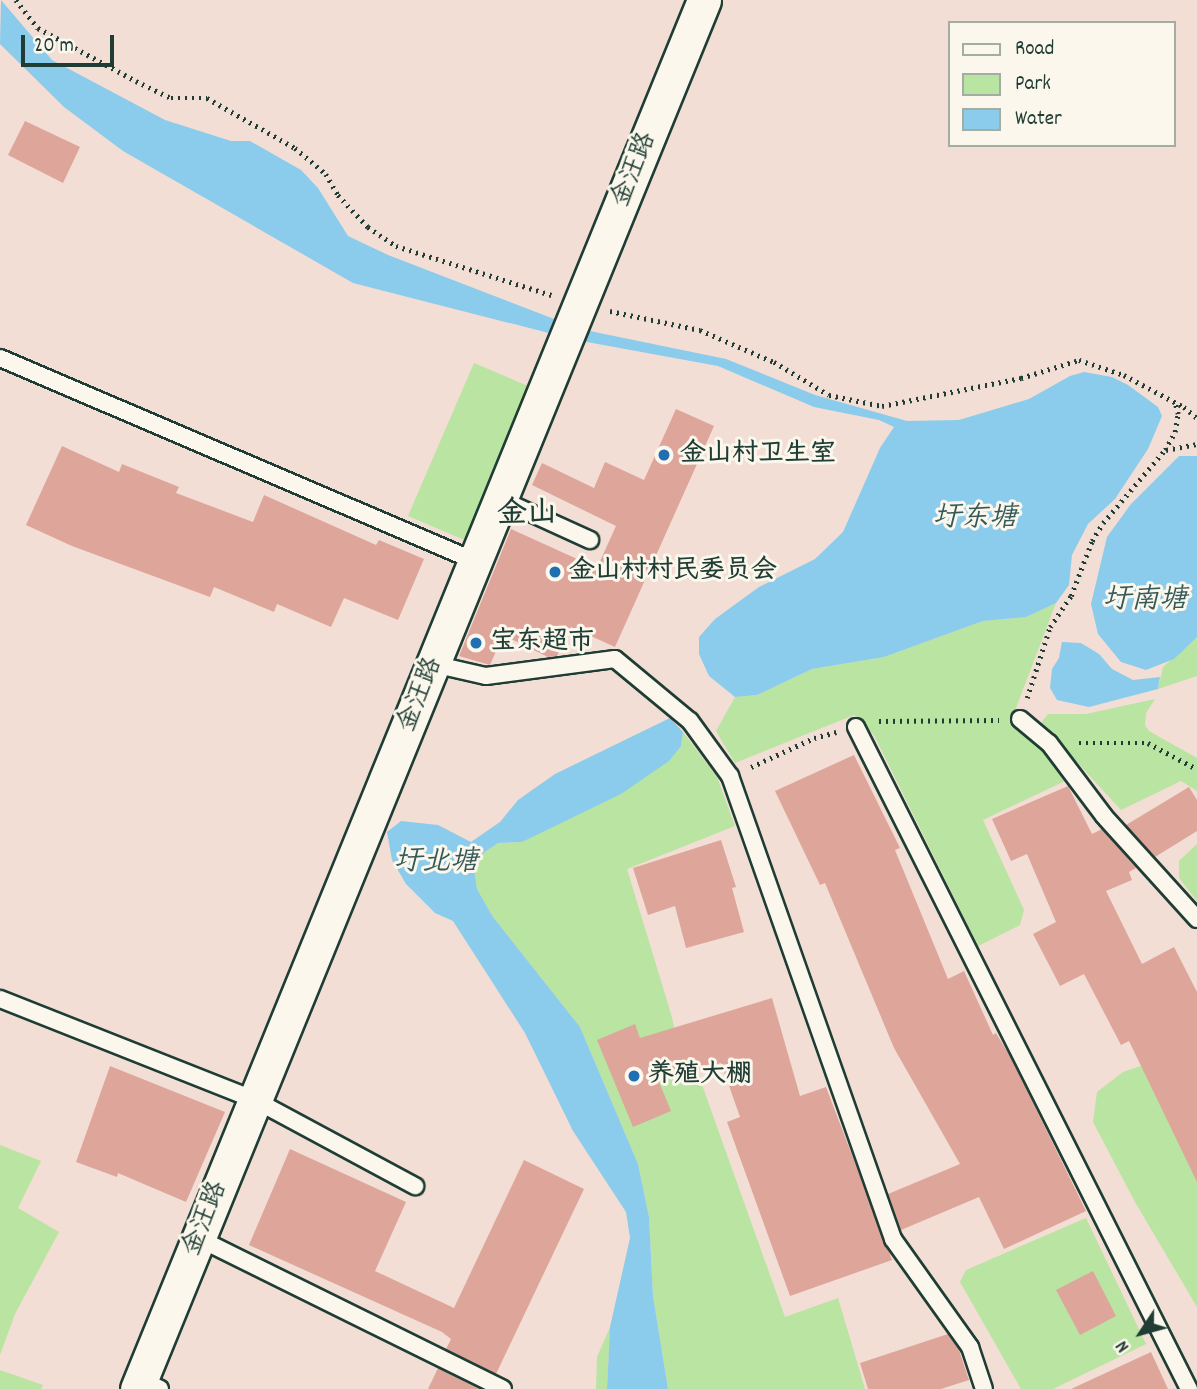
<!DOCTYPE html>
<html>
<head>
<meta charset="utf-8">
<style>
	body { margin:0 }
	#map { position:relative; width:1197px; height:1389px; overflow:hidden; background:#f2ded4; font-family:Dekko,"LXGW WenKai TC",sans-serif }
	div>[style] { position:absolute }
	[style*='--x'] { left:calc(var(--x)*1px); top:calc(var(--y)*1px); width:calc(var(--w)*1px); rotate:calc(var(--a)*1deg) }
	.green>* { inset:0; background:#b9e4a1 }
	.water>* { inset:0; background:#8bcbec }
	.building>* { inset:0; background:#dea59b }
	.path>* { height:4.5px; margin-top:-2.25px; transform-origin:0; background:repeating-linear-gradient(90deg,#1f3d34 0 2px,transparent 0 7px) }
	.roads { filter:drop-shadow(2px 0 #1f3d34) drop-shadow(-2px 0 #1f3d34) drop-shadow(0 2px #1f3d34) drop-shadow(0 -2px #1f3d34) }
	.lane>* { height:16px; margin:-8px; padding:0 8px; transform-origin:8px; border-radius:8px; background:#fbf7ec }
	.street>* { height:33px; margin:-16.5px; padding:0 16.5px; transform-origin:16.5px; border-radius:16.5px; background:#fbf7ec }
	.dots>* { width:19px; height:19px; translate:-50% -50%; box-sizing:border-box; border:4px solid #fbf7ec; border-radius:50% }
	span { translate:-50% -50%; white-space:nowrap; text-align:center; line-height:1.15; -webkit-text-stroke:6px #fbf7ec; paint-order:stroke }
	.street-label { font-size:26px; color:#1f3d34 }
	.poi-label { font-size:26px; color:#1f3d34; font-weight:700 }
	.left { translate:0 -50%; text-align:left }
	.water-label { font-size:28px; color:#355959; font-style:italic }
	.quarter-label { font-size:30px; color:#1f3d34; font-weight:700 }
	.legend { position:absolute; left:948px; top:21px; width:228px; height:126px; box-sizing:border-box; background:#fbf7ec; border:2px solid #a3ada2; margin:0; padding:9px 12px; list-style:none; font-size:21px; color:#1f3d34 }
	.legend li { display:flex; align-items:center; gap:14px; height:35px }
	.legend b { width:35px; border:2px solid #a3ada2 }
	.north { position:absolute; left:1106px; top:1298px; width:70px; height:70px; -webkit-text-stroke:5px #fbf7ec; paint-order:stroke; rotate:234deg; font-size:19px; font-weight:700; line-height:28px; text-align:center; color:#1f3d34 }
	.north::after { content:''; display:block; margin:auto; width:24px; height:32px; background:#1f3d34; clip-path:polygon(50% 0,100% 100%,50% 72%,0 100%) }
	.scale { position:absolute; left:21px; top:35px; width:93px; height:32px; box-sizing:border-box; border:4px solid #1f3d34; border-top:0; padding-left:9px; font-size:21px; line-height:24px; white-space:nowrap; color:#1f3d34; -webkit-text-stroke:5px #fbf7ec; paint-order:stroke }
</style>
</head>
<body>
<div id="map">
	<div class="green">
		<i style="clip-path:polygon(474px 363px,535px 389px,469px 542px,408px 516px)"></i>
		<i style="clip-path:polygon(1056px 603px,1016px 708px,1018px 725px,1042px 747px,1065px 781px,983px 820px,1024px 910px,1020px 925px,978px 946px,874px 735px,854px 715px,735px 763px,716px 731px,735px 697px,757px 695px,812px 669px,884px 657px,983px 621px,1026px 617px)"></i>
		<i style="clip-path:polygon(1197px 637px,1197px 676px,1158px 689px,1163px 667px)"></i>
		<i style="clip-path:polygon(1155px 699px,1146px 713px,1145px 725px,1149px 731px,1197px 758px,1197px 791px,1181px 781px,1121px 810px,1041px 723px,1048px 714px,1086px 714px)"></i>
		<i style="clip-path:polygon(683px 732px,717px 777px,735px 826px,627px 869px,671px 1014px,687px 1080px,701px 1082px,785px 1317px,838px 1298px,865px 1389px,668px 1389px,653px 1296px,649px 1217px,638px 1164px,580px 1027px,493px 917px,477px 889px,474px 868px,482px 854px,498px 843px,522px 842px,681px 746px)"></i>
		<i style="clip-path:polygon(1197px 844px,1197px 901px,1179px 878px,1179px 861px)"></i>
		<i style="clip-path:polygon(1152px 1062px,1197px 1179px,1197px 1307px,1135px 1202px,1093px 1122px,1097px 1092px,1123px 1072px)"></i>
		<i style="clip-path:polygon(0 1145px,41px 1161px,18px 1208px,59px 1232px,15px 1314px,0 1355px)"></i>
		<i style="clip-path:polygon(1086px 1218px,1146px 1344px,1053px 1389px,1021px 1389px,960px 1282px,966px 1270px)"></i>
		<i style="clip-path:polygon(610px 1327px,607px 1389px,596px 1389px,597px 1357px)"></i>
		<i style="clip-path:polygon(0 1370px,43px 1385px,41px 1389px,0 1389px)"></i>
	</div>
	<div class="water">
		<i style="clip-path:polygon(1px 0,52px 60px,165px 120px,231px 141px,250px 141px,301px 170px,318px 188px,348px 236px,388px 255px,580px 329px,726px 359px,815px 395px,907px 421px,959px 420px,1029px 399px,1070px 376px,1084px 372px,1112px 377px,1128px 385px,1158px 407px,1162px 416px,1148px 449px,1115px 499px,1088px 524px,1072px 555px,1069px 585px,1056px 603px,1026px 617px,983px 621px,884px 657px,812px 669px,757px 695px,735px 697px,709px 676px,699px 654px,699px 637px,715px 619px,759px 587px,815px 559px,843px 532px,880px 448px,894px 427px,879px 420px,814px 407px,718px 366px,576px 340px,353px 283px,123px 151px,64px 107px,0 44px)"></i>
		<i style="clip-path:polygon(1179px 456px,1197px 456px,1197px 637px,1174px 659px,1146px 670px,1121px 662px,1098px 634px,1091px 604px,1107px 537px,1131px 504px)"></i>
		<i style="clip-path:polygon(1062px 642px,1081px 643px,1099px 654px,1112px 669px,1133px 680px,1160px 677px,1158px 689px,1089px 707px,1057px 700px,1050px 688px,1052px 669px,1059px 658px)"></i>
		<i style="clip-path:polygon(670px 718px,683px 732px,681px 746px,669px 761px,621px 794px,522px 842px,498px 843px,482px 854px,474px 868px,477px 889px,493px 917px,580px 1027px,638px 1164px,649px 1217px,653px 1296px,668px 1389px,607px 1389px,610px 1327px,630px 1238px,626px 1212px,573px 1131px,525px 1033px,453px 921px,435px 913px,406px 884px,392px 860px,387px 832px,401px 821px,438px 825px,471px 842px,500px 822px,518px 800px,555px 774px)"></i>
	</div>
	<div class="building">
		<i style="clip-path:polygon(25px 121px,80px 147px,63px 183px,8px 155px)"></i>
		<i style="clip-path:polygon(676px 409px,714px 426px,615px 647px,571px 627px,557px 656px,548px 657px,503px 635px,490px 665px,459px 656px,511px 529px,597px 568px,616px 526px,532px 485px,542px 463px,594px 488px,605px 462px,644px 480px)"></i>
		<i style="clip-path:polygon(62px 446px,119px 472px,122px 464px,179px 487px,176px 493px,253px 522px,264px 495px,376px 545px,379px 540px,424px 559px,398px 620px,344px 598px,331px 627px,277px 604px,274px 612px,214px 587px,210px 597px,72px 546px,26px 525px)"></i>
		<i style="clip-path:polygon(854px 755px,900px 848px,895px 850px,948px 979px,964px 971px,993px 1035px,996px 1033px,1011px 1058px,1086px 1211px,1004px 1249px,979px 1197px,901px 1230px,888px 1194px,960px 1164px,894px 1048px,825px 883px,820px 885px,775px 791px)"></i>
		<i style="clip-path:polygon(1068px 786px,1092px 834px,1102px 829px,1136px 868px,1129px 872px,1132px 880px,1106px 891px,1142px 964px,1174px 947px,1197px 992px,1197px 1182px,1129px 1041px,1121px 1045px,1084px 974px,1060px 986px,1033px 934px,1056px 922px,1027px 854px,1011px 861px,992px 819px)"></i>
		<i style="clip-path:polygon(1189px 787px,1197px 800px,1197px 831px,1155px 857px,1126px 825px)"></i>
		<i style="clip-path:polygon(721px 840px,736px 887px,732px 888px,744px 932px,686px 948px,675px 906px,648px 915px,633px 868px)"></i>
		<i style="clip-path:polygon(772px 998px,800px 1096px,826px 1087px,892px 1260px,790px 1296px,727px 1122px,740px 1117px,721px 1063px,659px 1082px,671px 1111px,633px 1127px,597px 1040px,635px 1024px,640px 1038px)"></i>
		<i style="clip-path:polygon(110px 1066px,225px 1112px,186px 1202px,118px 1173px,117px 1177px,76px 1162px)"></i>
		<i style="clip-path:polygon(290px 1149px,406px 1202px,375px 1271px,454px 1308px,524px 1160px,584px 1189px,496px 1374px,446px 1349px,451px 1339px,442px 1332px,249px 1245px)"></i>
		<i style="clip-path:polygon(1093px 1271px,1116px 1316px,1080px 1335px,1056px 1290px)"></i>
		<i style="clip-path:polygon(948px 1334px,959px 1350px,969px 1380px,941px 1389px,868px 1389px,860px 1363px)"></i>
		<i style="clip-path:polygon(1151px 1352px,1168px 1389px,1071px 1389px)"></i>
		<i style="clip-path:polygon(438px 1368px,479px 1389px,428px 1389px)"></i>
	</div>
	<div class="path">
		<i style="--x:16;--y:0;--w:36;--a:52"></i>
		<i style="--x:38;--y:28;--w:111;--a:28.4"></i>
		<i style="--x:136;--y:81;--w:39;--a:26"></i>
		<i style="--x:171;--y:98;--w:36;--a:0"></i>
		<i style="--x:207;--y:98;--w:101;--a:29.6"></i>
		<i style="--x:295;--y:148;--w:40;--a:40"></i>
		<i style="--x:326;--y:174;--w:24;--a:60"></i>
		<i style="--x:338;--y:195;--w:44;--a:46.8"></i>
		<i style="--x:368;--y:227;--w:34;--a:34"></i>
		<i style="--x:396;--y:246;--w:163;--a:17.5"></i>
		<i style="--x:610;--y:311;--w:92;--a:11.9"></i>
		<i style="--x:700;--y:330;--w:81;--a:23.4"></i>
		<i style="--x:774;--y:362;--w:64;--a:31"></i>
		<i style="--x:829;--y:395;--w:54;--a:11.7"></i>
		<i style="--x:882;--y:406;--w:142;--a:-11.4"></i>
		<i style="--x:1021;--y:378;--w:61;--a:-17.2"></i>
		<i style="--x:1079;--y:360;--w:47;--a:18.4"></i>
		<i style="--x:1124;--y:375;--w:68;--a:28.1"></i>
		<i style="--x:1184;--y:407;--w:17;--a:40"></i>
		<i style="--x:1166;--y:450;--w:32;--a:-11"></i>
		<i style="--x:1027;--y:698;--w:75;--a:-72.1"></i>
		<i style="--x:1050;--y:627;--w:37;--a:-56"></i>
		<i style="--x:1071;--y:596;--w:59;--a:-69.1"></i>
		<i style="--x:1092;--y:541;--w:21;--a:-59"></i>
		<i style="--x:1103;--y:523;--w:96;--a:-49.7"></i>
		<i style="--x:1165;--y:450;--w:21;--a:-61"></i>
		<i style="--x:1175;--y:432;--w:18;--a:-81"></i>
		<i style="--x:1178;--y:414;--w:11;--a:-105"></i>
		<i style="--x:879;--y:721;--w:120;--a:-0.5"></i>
		<i style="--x:1079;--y:743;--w:69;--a:0"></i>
		<i style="--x:1148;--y:743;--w:55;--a:28"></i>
		<i style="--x:751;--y:767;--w:69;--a:-24.7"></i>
		<i style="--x:814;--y:738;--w:23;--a:-15"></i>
	</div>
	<div class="roads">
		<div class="lane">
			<i style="--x:0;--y:358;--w:517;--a:23.14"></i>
			<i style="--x:500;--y:499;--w:99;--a:24.5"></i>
			<i style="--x:433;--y:664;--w:54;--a:12.8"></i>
			<i style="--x:486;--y:676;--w:130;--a:-7.5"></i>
			<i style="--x:615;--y:659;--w:97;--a:39.6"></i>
			<i style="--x:690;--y:721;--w:68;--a:54"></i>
			<i style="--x:730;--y:776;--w:491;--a:70.6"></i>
			<i style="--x:893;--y:1239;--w:133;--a:54.5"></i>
			<i style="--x:970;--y:1347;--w:44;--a:71.6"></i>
			<i style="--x:1020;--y:719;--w:38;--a:40"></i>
			<i style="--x:1049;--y:743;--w:91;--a:53"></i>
			<i style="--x:1104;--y:816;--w:139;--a:47.9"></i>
			<i style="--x:856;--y:727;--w:741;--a:63.3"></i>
			<i style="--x:0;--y:999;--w:274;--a:21.6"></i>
			<i style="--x:255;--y:1100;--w:182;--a:28.3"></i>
			<i style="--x:198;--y:1238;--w:340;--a:26.3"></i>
			<i style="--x:141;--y:1380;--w:21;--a:25"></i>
		</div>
		<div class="street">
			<i style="--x:137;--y:1389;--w:1500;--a:-67.79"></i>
		</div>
	</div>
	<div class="dots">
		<i style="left:664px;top:455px;background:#1f6fb2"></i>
		<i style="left:555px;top:572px;background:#1f6fb2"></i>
		<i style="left:476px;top:643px;background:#1f6fb2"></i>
		<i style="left:634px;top:1076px;background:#1f6fb2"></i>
	</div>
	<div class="street-label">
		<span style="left:635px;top:170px;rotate:-68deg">金汪路</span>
		<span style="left:421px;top:695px;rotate:-68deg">金汪路</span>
		<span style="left:206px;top:1219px;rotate:-68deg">金汪路</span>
	</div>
	<div class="poi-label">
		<span class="left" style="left:680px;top:455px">金山村卫生室</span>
		<span class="left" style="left:569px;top:572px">金山村村民委员会</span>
		<span class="left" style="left:490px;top:643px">宝东超市</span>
		<span class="left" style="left:648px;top:1076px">养殖大棚</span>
	</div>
	<div class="water-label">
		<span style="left:975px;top:520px">圩东塘</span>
		<span style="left:1145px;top:602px">圩南塘</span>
		<span style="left:436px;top:864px">圩北塘</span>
	</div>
	<div class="quarter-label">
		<span style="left:527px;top:516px">金山</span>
	</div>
	<ul class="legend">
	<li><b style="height:9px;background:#fbf7ec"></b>Road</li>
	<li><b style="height:19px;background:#b9e4a1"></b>Park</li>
	<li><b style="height:19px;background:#8bcbec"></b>Water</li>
	</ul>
	<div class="north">N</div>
	<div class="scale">20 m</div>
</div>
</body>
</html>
